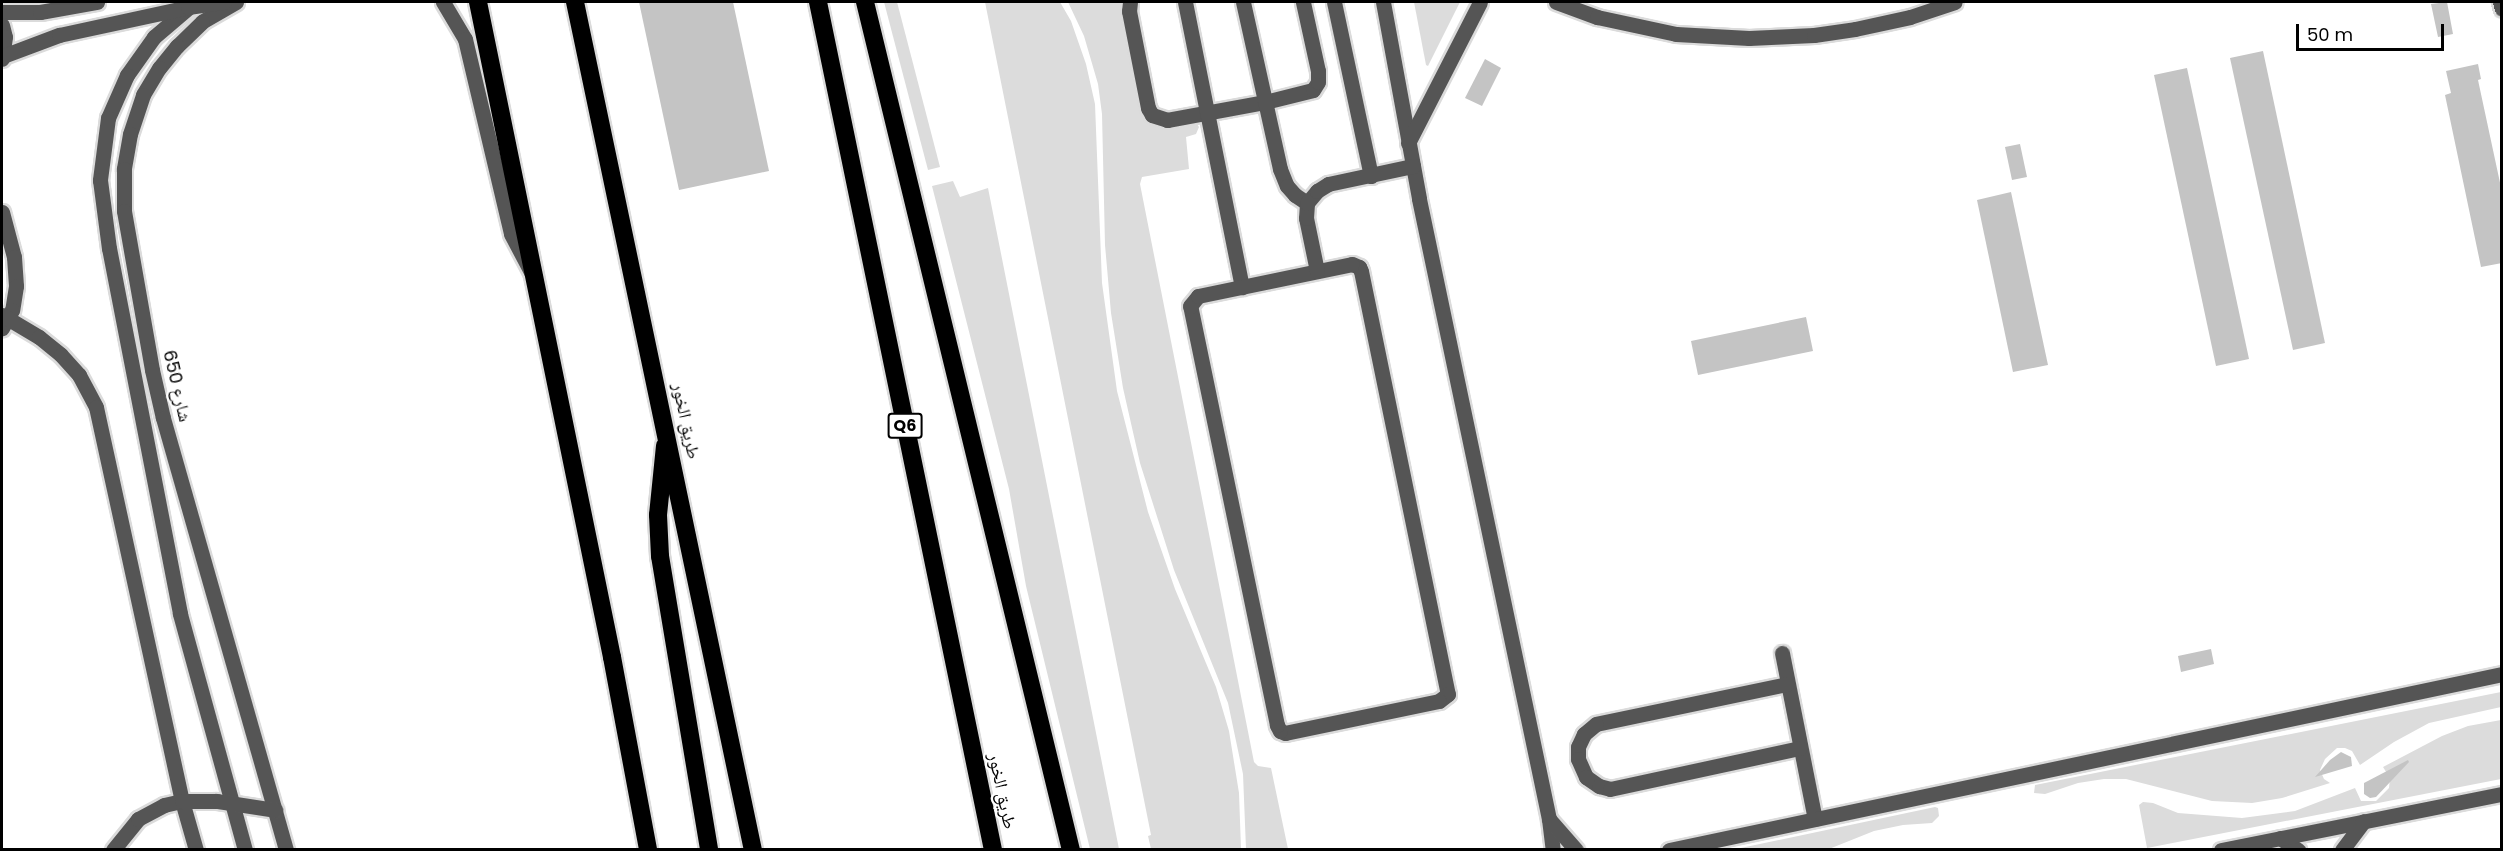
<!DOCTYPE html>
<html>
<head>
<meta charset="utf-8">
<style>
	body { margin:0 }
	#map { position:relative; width:2503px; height:851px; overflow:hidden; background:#fff; font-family:Poppins,"Noto Naskh Arabic",sans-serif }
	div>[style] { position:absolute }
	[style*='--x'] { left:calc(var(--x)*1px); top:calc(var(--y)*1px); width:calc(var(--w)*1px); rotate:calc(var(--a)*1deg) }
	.green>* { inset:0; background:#dcdcdc }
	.building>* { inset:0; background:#c4c4c4 }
	.roads { filter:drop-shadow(2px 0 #dbdbdb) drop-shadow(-2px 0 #dbdbdb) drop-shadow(0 2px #dbdbdb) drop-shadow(0 -2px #dbdbdb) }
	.minor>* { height:15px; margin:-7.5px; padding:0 7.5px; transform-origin:7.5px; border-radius:7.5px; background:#555 }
	.highway>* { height:18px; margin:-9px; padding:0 9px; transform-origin:9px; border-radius:9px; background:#000 }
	span { translate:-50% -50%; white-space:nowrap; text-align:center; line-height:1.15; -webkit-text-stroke:4.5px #fff; paint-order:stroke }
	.shield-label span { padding:2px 4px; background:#fff; border:2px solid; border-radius:4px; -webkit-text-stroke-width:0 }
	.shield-label { font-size:16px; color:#000; font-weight:700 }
	.street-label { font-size:18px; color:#000 }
	.frame { position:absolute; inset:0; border:3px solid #000; pointer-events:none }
	.scale { position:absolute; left:2296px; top:24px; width:148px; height:27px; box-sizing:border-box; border:3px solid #000; border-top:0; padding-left:8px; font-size:18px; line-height:21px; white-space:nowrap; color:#000; -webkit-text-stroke:4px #fff; paint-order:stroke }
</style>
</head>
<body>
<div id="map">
	<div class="green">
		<i style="clip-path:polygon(884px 2px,897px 2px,940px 167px,928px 170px)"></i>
		<i style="clip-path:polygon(985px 2px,1060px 2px,1071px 21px,1086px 64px,1095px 104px,1102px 283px,1117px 391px,1148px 512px,1175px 589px,1216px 687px,1229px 731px,1239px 793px,1241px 849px,1151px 849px,1148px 836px,1151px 835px)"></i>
		<i style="clip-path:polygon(1068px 2px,1121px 2px,1147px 120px,1157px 126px,1195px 121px,1199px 127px,1196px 134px,1186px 137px,1189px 169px,1142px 177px,1140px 184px,1254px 762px,1258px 766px,1271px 768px,1288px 849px,1246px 849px,1243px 774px,1228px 703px,1174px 570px,1140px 463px,1123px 388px,1111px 313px,1105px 245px,1102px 114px,1098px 84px,1084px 36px)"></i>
		<i style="clip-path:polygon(1414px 2px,1460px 2px,1428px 66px,1426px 65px)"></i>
		<i style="clip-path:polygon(953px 181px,960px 197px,988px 188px,1119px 849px,1090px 849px,1026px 586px,1009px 489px,932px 186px)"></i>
		<i style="clip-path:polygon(2501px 692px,2501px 707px,2429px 723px,2394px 742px,2360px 765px,2352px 751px,2345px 748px,2337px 748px,2325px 759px,2320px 770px,2324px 779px,2330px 783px,2282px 798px,2252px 803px,2212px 801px,2126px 779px,2104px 779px,2078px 783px,2045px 794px,2034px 793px,2035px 785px)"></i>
		<i style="clip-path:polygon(2501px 720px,2501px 779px,2147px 848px,2139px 805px,2143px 802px,2153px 803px,2178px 813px,2242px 818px,2295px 811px,2355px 788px,2361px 801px,2376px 801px,2389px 788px,2390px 778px,2383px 767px,2442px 736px,2468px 726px)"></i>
		<i style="clip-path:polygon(1935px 807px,1938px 808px,1939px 816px,1932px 823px,1903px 825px,1874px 831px,1829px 849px,1736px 849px)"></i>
	</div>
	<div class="building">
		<i style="clip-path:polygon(639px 2px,733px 2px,769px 171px,679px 190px)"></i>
		<i style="clip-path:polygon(2447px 2px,2453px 34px,2438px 37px,2431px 4px)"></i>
		<i style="clip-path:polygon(2263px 51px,2325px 343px,2293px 350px,2230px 58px)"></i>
		<i style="clip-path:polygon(1485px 59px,1501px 68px,1482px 106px,1465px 98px)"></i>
		<i style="clip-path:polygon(2478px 64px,2481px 79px,2478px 80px,2502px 192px,2502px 263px,2481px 267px,2445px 95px,2451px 93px,2446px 71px)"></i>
		<i style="clip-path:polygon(2187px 68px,2249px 359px,2216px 366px,2154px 75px)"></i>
		<i style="clip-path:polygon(2020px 144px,2027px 177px,2012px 180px,2005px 147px)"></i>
		<i style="clip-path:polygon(2011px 192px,2048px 365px,2013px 372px,1977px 200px)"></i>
		<i style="clip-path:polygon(1806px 317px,1813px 351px,1698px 375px,1691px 341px)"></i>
		<i style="clip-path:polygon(2211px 649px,2214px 664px,2181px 672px,2178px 656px)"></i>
		<i style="clip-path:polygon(2341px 752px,2351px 757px,2352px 766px,2315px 777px,2330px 760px)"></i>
		<i style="clip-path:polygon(2408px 760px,2409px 762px,2376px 797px,2370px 798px,2364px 794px,2364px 783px)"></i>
	</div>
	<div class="roads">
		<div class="minor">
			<i style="--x:195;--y:2;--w:54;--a:139.5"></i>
			<i style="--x:154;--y:37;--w:47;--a:125.4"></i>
			<i style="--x:127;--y:75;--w:47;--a:113.8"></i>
			<i style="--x:108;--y:118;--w:63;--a:97.4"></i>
			<i style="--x:100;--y:180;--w:69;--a:82.5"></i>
			<i style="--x:109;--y:248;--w:373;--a:79"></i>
			<i style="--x:180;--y:614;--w:245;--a:74.6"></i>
			<i style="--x:236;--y:2;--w:39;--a:150"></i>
			<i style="--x:202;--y:22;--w:35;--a:136"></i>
			<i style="--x:177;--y:46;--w:28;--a:129"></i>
			<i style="--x:159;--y:68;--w:31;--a:121"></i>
			<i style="--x:143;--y:95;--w:41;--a:108.4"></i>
			<i style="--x:130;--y:134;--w:36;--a:100"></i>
			<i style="--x:124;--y:169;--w:42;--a:90"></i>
			<i style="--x:124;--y:211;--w:161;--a:80"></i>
			<i style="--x:152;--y:370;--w:49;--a:77.1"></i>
			<i style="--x:163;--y:418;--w:449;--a:74.1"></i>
			<i style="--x:443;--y:2;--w:43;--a:59.3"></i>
			<i style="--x:465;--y:39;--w:200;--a:76.7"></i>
			<i style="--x:511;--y:234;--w:43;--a:62.2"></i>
			<i style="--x:1130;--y:2;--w:9;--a:96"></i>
			<i style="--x:1129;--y:11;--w:99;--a:78.9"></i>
			<i style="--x:1148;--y:108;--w:8;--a:60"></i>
			<i style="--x:1152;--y:115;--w:16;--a:18"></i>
			<i style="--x:1167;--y:120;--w:100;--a:-10.4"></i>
			<i style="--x:1265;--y:102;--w:49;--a:-14"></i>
			<i style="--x:1313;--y:90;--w:9;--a:-58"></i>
			<i style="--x:1318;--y:82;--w:11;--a:-90"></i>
			<i style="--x:1318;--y:71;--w:71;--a:-102.3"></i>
			<i style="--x:1185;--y:2;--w:291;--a:78.7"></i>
			<i style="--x:1243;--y:2;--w:171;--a:77.5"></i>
			<i style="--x:1280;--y:169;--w:18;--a:68"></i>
			<i style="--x:1287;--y:186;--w:12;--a:48"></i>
			<i style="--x:1295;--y:195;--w:14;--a:34"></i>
			<i style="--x:1334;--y:2;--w:178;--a:78"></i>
			<i style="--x:1383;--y:2;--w:200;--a:79.6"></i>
			<i style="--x:1419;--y:199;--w:633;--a:78.16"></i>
			<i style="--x:1549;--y:819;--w:31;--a:83"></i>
			<i style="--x:1556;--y:2;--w:44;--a:20.1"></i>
			<i style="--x:1597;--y:17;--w:81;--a:12.1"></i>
			<i style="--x:1676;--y:34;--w:73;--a:3.1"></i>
			<i style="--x:1749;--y:38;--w:65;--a:-2.6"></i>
			<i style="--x:1814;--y:35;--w:41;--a:-8.3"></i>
			<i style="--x:1855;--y:29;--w:56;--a:-12.3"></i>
			<i style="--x:1910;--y:17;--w:47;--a:-18.4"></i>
			<i style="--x:2500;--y:2;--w:7;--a:74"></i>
			<i style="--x:2;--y:12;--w:38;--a:0"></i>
			<i style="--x:40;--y:12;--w:58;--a:-10"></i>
			<i style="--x:2;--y:25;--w:12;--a:76"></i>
			<i style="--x:5;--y:37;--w:22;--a:98"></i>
			<i style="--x:3;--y:56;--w:60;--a:-20.6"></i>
			<i style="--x:59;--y:35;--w:132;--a:-12.2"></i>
			<i style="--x:188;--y:7;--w:37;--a:-8"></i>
			<i style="--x:1408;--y:143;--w:158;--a:-62.9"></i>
			<i style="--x:2;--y:212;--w:47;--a:75.1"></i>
			<i style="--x:14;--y:257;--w:29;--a:86"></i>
			<i style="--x:16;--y:286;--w:24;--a:99"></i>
			<i style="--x:12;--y:310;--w:21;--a:119"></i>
			<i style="--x:1352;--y:264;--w:8;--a:23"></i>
			<i style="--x:1359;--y:267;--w:4;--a:63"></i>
			<i style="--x:1361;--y:271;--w:432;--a:78.4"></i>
			<i style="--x:1448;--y:694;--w:11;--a:142"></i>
			<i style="--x:1439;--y:701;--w:157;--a:168.3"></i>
			<i style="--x:1285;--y:733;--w:5;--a:-158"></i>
			<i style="--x:1280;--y:731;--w:7;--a:-117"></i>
			<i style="--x:1277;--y:725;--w:428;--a:-101.7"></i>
			<i style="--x:1190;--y:306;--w:13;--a:-51"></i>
			<i style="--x:1198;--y:296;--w:157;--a:-11.7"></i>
			<i style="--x:1317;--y:271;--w:54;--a:-101.7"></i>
			<i style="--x:1306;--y:218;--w:15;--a:-86"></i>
			<i style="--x:1307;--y:203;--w:16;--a:-50"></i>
			<i style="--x:1317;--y:191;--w:13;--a:-32"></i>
			<i style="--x:1328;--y:184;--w:87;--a:-12"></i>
			<i style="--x:2;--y:315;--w:43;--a:30.7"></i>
			<i style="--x:39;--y:337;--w:28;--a:39"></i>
			<i style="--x:61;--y:355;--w:27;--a:48"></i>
			<i style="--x:79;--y:375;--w:36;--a:62"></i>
			<i style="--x:96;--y:407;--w:403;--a:77.7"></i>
			<i style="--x:182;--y:801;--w:51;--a:74.1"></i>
			<i style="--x:1782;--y:653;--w:169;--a:78.8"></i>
			<i style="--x:1787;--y:684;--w:195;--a:168.2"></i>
			<i style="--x:1596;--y:724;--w:16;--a:140"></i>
			<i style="--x:1584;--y:734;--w:14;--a:115"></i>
			<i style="--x:1578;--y:747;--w:12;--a:90"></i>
			<i style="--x:1578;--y:759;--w:20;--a:66"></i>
			<i style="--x:1586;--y:777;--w:16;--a:35"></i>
			<i style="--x:1599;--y:786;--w:11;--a:15"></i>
			<i style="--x:1610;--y:789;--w:194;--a:-12.2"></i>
			<i style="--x:1549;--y:819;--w:41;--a:48.9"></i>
			<i style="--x:2280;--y:838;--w:22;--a:34"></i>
			<i style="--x:113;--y:850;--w:40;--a:-51"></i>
			<i style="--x:138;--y:819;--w:30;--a:-28"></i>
			<i style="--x:164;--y:805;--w:18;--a:-13"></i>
			<i style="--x:182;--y:801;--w:35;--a:0"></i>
			<i style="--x:217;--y:801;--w:59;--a:8.8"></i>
			<i style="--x:1669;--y:850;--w:851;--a:-11.93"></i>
			<i style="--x:2221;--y:850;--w:287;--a:-11.3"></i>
			<i style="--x:2342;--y:850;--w:36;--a:-53"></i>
		</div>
		<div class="highway">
			<i style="--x:478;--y:2;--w:669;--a:78.44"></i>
			<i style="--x:612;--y:657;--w:196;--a:79.4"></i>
			<i style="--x:575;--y:2;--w:866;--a:78.15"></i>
			<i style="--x:818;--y:2;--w:866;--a:78.34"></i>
			<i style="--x:865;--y:2;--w:873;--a:76.35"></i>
			<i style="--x:665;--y:446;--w:69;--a:95.8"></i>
			<i style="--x:658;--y:515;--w:41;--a:87.2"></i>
			<i style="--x:660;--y:556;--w:298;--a:80.5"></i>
		</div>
	</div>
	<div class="shield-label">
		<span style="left:905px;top:426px">Q6</span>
	</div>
	<div class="street-label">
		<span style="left:177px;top:386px;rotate:77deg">شارع 650</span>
		<span style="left:686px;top:421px;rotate:78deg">طريق الخور</span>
		<span style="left:1002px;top:791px;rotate:78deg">طريق الخور</span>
	</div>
	<div class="frame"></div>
	<div class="scale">50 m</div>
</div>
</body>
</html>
